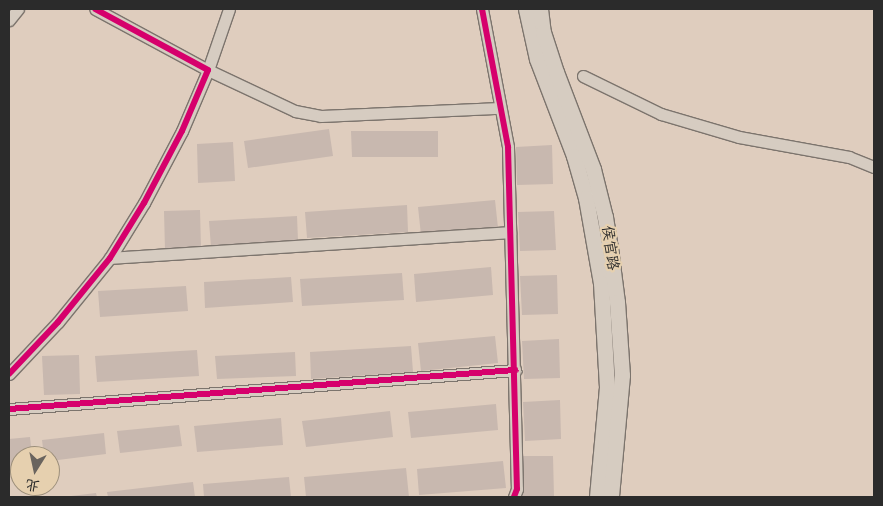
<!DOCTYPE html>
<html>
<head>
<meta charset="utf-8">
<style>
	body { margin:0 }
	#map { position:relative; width:883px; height:506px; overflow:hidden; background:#dfcdbe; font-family:"Balsamiq Sans","LXGW WenKai TC",sans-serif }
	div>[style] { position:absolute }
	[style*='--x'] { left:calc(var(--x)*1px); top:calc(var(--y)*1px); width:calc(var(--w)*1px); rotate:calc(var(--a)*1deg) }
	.building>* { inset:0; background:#c8b8af }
	.roads { filter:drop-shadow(1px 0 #7c746d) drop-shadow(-1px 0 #7c746d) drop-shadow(0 1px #7c746d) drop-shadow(0 -1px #7c746d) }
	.street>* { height:11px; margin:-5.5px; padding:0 5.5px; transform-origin:5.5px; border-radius:5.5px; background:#d6ccc1 }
	.secondary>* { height:15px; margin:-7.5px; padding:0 7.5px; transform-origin:7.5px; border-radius:7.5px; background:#d6ccc1 }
	.cycleway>* { height:6px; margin:-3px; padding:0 3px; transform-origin:3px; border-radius:3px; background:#d6006c }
	span { translate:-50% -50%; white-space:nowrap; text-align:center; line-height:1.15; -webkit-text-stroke:4.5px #e6d0af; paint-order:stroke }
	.street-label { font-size:15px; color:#2b2b2b }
	.frame { position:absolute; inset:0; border:10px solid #2b2b2b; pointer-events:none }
	.north { position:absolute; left:10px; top:446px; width:50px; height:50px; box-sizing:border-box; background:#e6d0af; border:1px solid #9b8e7a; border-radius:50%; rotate:190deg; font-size:14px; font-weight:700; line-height:20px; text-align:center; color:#2b2b2b }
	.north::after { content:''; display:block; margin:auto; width:18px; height:22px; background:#6a645e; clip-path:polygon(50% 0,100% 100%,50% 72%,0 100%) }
</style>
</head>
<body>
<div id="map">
	<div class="building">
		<i style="clip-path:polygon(329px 129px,333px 156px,248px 168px,244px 141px)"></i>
		<i style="clip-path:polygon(351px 131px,438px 131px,438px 157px,352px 157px)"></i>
		<i style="clip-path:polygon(233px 142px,235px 181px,198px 183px,197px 144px)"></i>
		<i style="clip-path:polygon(552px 145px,553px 184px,517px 185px,516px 147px)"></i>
		<i style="clip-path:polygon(495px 200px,498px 228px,421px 235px,418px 207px)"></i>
		<i style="clip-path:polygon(407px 205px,408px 232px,307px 238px,305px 212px)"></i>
		<i style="clip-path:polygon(200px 210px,201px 249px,165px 250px,164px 211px)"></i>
		<i style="clip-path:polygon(554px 211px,556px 250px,520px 251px,518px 212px)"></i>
		<i style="clip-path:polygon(297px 216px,298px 241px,211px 247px,209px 221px)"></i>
		<i style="clip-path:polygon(491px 267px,493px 295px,416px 302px,414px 274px)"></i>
		<i style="clip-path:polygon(402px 273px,404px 300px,302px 306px,300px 279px)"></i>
		<i style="clip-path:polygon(557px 275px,558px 314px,522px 315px,520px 276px)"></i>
		<i style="clip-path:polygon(291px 277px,293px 302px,205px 308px,204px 282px)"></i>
		<i style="clip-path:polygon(186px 286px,188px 311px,100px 317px,98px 291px)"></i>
		<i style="clip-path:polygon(495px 336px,498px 363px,421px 371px,418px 343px)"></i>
		<i style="clip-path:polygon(559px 339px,560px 378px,524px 379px,522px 341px)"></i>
		<i style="clip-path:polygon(411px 346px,413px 372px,311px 379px,310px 352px)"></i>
		<i style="clip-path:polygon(197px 350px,199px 376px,97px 382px,95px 356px)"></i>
		<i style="clip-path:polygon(295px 352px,296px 376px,217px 379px,215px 356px)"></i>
		<i style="clip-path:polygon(79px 355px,80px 394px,44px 395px,42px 356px)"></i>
		<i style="clip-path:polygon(560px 400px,561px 439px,525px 441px,523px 402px)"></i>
		<i style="clip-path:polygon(496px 404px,498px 430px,411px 438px,408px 412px)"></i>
		<i style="clip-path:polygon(390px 411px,393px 437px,306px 447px,302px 421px)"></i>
		<i style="clip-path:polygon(281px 418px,283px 445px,197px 452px,194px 426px)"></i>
		<i style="clip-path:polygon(179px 425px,182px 446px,120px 453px,117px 431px)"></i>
		<i style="clip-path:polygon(104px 433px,106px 454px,50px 461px,50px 456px,44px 456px,42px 440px)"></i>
		<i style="clip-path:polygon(30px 437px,32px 456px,20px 456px,20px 474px,9px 475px,9px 439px)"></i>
		<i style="clip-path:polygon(521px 456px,553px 456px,554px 497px,523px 497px)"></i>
		<i style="clip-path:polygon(503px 461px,506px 488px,419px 495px,417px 469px)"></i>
		<i style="clip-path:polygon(406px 468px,409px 497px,306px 497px,304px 477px)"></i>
		<i style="clip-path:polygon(289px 477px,291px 497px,204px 497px,203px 484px)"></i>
		<i style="clip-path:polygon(193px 482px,195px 497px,108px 497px,107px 492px)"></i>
		<i style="clip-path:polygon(96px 493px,97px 497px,72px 497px,71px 496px)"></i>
	</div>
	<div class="roads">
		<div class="street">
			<i style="--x:229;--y:9;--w:65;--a:109"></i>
			<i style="--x:208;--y:70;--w:96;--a:25.2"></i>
			<i style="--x:295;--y:111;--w:26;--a:11"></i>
			<i style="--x:321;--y:116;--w:179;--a:-2.6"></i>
			<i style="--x:482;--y:9;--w:140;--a:79.3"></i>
			<i style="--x:508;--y:147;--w:342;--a:88.5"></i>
			<i style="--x:517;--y:489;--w:9;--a:111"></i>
			<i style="--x:9;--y:20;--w:14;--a:-51"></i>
			<i style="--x:583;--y:76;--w:87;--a:26"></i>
			<i style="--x:661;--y:114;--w:81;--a:16.4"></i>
			<i style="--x:739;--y:137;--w:112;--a:10.3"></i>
			<i style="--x:849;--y:157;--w:27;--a:22"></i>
			<i style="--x:110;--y:258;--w:401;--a:-3.7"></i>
			<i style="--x:9;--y:374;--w:71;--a:-46.7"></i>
			<i style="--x:58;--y:322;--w:82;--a:-50.9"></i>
			<i style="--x:110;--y:258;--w:65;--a:-58.3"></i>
			<i style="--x:144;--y:203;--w:81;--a:-62.2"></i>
			<i style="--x:182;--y:131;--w:66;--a:-66.9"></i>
			<i style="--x:208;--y:70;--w:128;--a:-151.6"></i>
			<i style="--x:9;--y:409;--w:508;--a:-4.41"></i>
		</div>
		<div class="secondary">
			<i style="--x:526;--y:9;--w:51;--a:77.6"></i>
			<i style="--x:537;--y:59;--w:104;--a:69.1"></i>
			<i style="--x:574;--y:156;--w:44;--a:74.1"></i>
			<i style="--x:586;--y:198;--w:86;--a:80"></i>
			<i style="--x:601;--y:283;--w:104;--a:86.7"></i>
			<i style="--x:607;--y:387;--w:110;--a:95.2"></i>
			<i style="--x:540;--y:9;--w:23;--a:83"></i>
			<i style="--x:543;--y:32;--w:42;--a:72"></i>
			<i style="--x:556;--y:72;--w:104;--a:69.1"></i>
			<i style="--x:593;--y:169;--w:49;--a:76"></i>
			<i style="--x:605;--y:217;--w:39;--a:81"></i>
			<i style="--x:611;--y:256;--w:46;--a:82.6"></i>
			<i style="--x:617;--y:302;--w:73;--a:86.1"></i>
			<i style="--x:622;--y:375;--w:122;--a:95.2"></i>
		</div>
	</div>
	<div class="cycleway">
		<i style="--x:482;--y:9;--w:140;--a:79.3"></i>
		<i style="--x:508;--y:147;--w:342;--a:88.5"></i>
		<i style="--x:517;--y:489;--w:9;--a:111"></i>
		<i style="--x:9;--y:374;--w:71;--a:-46.7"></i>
		<i style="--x:58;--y:322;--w:82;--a:-50.9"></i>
		<i style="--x:110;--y:258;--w:65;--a:-58.3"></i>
		<i style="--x:144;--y:203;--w:81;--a:-62.2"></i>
		<i style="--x:182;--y:131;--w:66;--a:-66.9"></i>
		<i style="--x:208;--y:70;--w:128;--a:-151.6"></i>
		<i style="--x:9;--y:409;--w:508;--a:-4.41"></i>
	</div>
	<div class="street-label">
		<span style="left:610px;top:248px;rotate:82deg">侯官路</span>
	</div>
	<div class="frame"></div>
	<div class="north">北</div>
</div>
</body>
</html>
